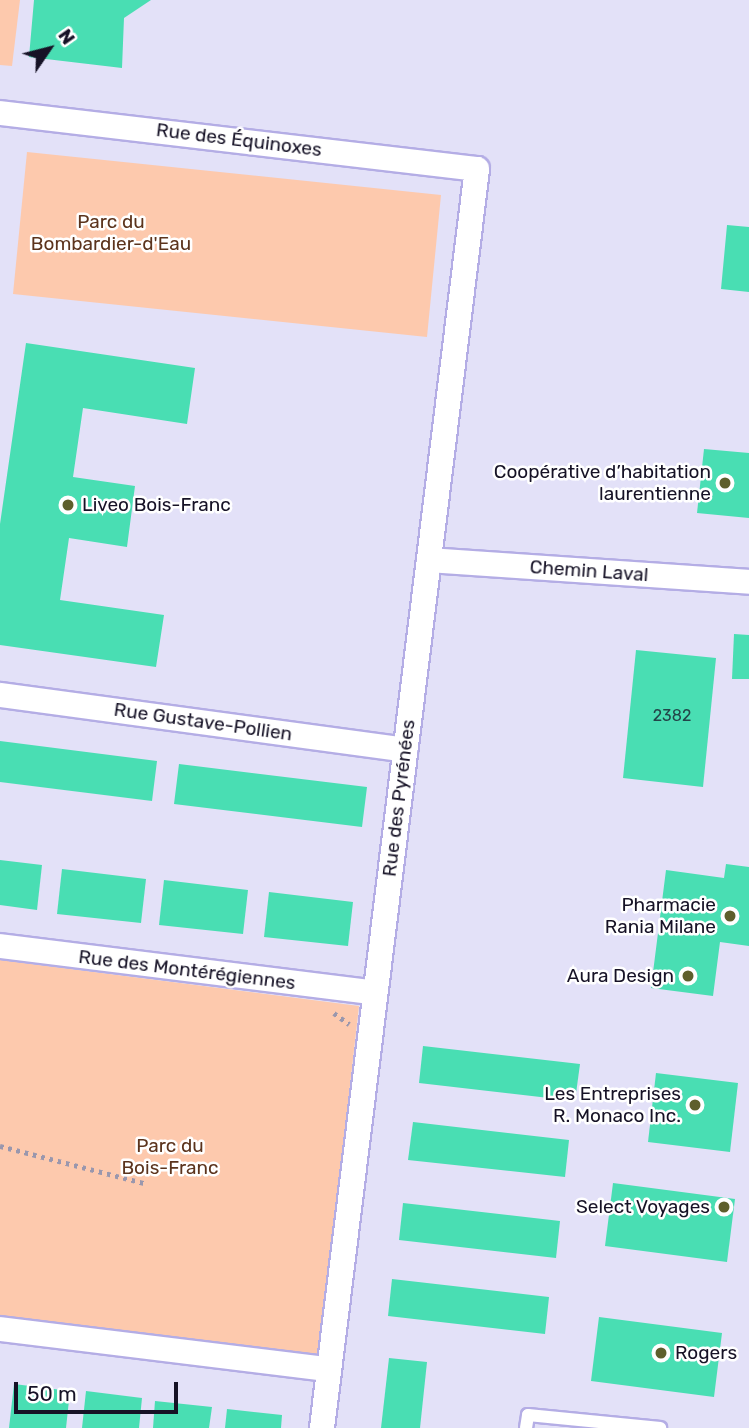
<!DOCTYPE html>
<html>
<head>
<meta charset="utf-8">
<style>
	body { margin:0 }
	#map { position:relative; width:749px; height:1428px; overflow:hidden; background:#e3e1f8; font-family:Rubik,sans-serif }
	div>[style] { position:absolute }
	[style*='--x'] { left:calc(var(--x)*1px); top:calc(var(--y)*1px); width:calc(var(--w)*1px); rotate:calc(var(--a)*1deg) }
	.green>* { inset:0; background:#fdc9ad }
	.building>* { inset:0; background:#49deb3 }
	.path>* { height:4.5px; margin-top:-2.25px; transform-origin:0; background:repeating-linear-gradient(90deg,#9a97ad 0 3.5px,transparent 0 8.5px) }
	.roads { filter:drop-shadow(2px 0 #b4ade5) drop-shadow(-2px 0 #b4ade5) drop-shadow(0 2px #b4ade5) drop-shadow(0 -2px #b4ade5) }
	.lane>* { height:12px; margin:-6px; padding:0 6px; transform-origin:6px; border-radius:6px; background:#fff }
	.street>* { height:24px; margin:-12px; padding:0 12px; transform-origin:12px; border-radius:12px; background:#fff }
	.dots>* { width:19px; height:19px; translate:-50% -50%; box-sizing:border-box; border:4px solid #fff; border-radius:50% }
	span { translate:-50% -50%; white-space:nowrap; text-align:center; line-height:1.15; -webkit-text-stroke:5px #fff; paint-order:stroke }
	.number-label { font-size:16px; color:#234549 }
	.number-label span { -webkit-text-stroke-width:0 }
	.street-label { font-size:19px; color:#161226 }
	.park-label { font-size:19px; color:#5c341d }
	.poi-label { font-size:19px; color:#161226 }
	.right { translate:-100% -50%; text-align:right }
	.left { translate:0 -50%; text-align:left }
	.north { position:absolute; left:14px; top:14px; width:70px; height:70px; -webkit-text-stroke:5px #fff; paint-order:stroke; rotate:55deg; font-size:19px; font-weight:700; line-height:28px; text-align:center; color:#161226 }
	.north::after { content:''; display:block; margin:auto; width:24px; height:32px; background:#161226; clip-path:polygon(50% 0,100% 100%,50% 72%,0 100%) }
	.scale { position:absolute; left:14px; top:1382px; width:164px; height:32px; box-sizing:border-box; border:4px solid #161226; border-top:0; padding-left:9px; font-size:21px; line-height:24px; white-space:nowrap; color:#161226; -webkit-text-stroke:5px #fff; paint-order:stroke }
</style>
</head>
<body>
<div id="map">
	<div class="green">
		<i style="clip-path:polygon(0 0,20px 0,12px 66px,0 65px)"></i>
		<i style="clip-path:polygon(27px 152px,441px 195px,427px 337px,13px 294px)"></i>
		<i style="clip-path:polygon(0 960px,359px 1006px,319px 1359px,0 1320px)"></i>
	</div>
	<div class="building">
		<i style="clip-path:polygon(34px 0,151px 0,124px 18px,122px 68px,29px 57px)"></i>
		<i style="clip-path:polygon(727px 225px,749px 227px,749px 292px,721px 289px)"></i>
		<i style="clip-path:polygon(26px 343px,195px 368px,187px 424px,83px 408px,73px 477px,135px 486px,127px 547px,69px 538px,60px 600px,164px 615px,156px 667px,0 645px,0 524px)"></i>
		<i style="clip-path:polygon(704px 449px,749px 453px,749px 518px,697px 513px)"></i>
		<i style="clip-path:polygon(734px 634px,749px 635px,749px 679px,732px 679px)"></i>
		<i style="clip-path:polygon(636px 650px,716px 658px,703px 787px,623px 778px)"></i>
		<i style="clip-path:polygon(0 741px,157px 761px,152px 801px,0 782px)"></i>
		<i style="clip-path:polygon(179px 764px,367px 787px,362px 827px,174px 804px)"></i>
		<i style="clip-path:polygon(0 860px,42px 865px,37px 910px,0 905px)"></i>
		<i style="clip-path:polygon(726px 864px,749px 867px,749px 946px,720px 942px,713px 996px,651px 988px,666px 870px,724px 878px)"></i>
		<i style="clip-path:polygon(62px 869px,146px 879px,141px 923px,57px 914px)"></i>
		<i style="clip-path:polygon(164px 880px,248px 890px,243px 934px,159px 925px)"></i>
		<i style="clip-path:polygon(269px 892px,353px 902px,348px 946px,264px 937px)"></i>
		<i style="clip-path:polygon(423px 1046px,580px 1064px,575px 1101px,419px 1083px)"></i>
		<i style="clip-path:polygon(656px 1073px,738px 1083px,730px 1152px,648px 1142px)"></i>
		<i style="clip-path:polygon(413px 1122px,569px 1140px,565px 1177px,408px 1160px)"></i>
		<i style="clip-path:polygon(613px 1183px,735px 1199px,727px 1262px,605px 1246px)"></i>
		<i style="clip-path:polygon(403px 1203px,560px 1221px,556px 1258px,399px 1240px)"></i>
		<i style="clip-path:polygon(392px 1279px,549px 1297px,545px 1334px,388px 1316px)"></i>
		<i style="clip-path:polygon(599px 1317px,722px 1333px,714px 1397px,591px 1381px)"></i>
		<i style="clip-path:polygon(389px 1358px,427px 1362px,420px 1428px,381px 1428px)"></i>
		<i style="clip-path:polygon(14px 1384px,70px 1391px,66px 1428px,9px 1428px)"></i>
		<i style="clip-path:polygon(86px 1391px,142px 1398px,139px 1428px,82px 1428px)"></i>
		<i style="clip-path:polygon(155px 1401px,212px 1407px,209px 1428px,153px 1428px)"></i>
		<i style="clip-path:polygon(227px 1409px,282px 1415px,281px 1428px,225px 1428px)"></i>
	</div>
	<div class="path">
		<i style="--x:334;--y:1013;--w:19;--a:36"></i>
		<i style="--x:0;--y:1146;--w:149;--a:14.4"></i>
	</div>
	<div class="roads">
		<div class="lane">
			<i style="--x:526;--y:1428;--w:13;--a:-81"></i>
			<i style="--x:528;--y:1415;--w:133;--a:5.6"></i>
		</div>
		<div class="street">
			<i style="--x:0;--y:113;--w:480;--a:6.7"></i>
			<i style="--x:477;--y:169;--w:1269;--a:97.02"></i>
			<i style="--x:429;--y:560;--w:321;--a:3.9"></i>
			<i style="--x:0;--y:695;--w:409;--a:7.7"></i>
			<i style="--x:0;--y:946;--w:378;--a:7.1"></i>
			<i style="--x:0;--y:1329;--w:330;--a:7"></i>
		</div>
	</div>
	<div class="dots">
		<i style="left:725px;top:483px;background:#5e5f2c"></i>
		<i style="left:68px;top:505px;background:#5e5f2c"></i>
		<i style="left:730px;top:916px;background:#5e5f2c"></i>
		<i style="left:688px;top:976px;background:#5e5f2c"></i>
		<i style="left:695px;top:1105px;background:#5e5f2c"></i>
		<i style="left:724px;top:1207px;background:#5e5f2c"></i>
		<i style="left:661px;top:1353px;background:#5e5f2c"></i>
	</div>
	<div class="number-label">
		<span style="left:672px;top:716px">2382</span>
	</div>
	<div class="street-label">
		<span style="left:239px;top:140px;rotate:7deg">Rue des Équinoxes</span>
		<span style="left:589px;top:571px;rotate:4deg">Chemin Laval</span>
		<span style="left:203px;top:722px;rotate:8deg">Rue Gustave-Pollien</span>
		<span style="left:399px;top:798px;rotate:-83deg">Rue des Pyrénées</span>
		<span style="left:187px;top:970px;rotate:7deg">Rue des Montérégiennes</span>
	</div>
	<div class="park-label">
		<span style="left:111px;top:233px">Parc du<br>Bombardier-d'Eau</span>
		<span style="left:170px;top:1157px">Parc du<br>Bois-Franc</span>
	</div>
	<div class="poi-label">
		<span class="right" style="left:711px;top:483px">Coopérative d’habitation<br>laurentienne</span>
		<span class="left" style="left:82px;top:505px">Liveo Bois-Franc</span>
		<span class="right" style="left:716px;top:916px">Pharmacie<br>Rania Milane</span>
		<span class="right" style="left:674px;top:976px">Aura Design</span>
		<span class="right" style="left:681px;top:1105px">Les Entreprises<br>R. Monaco Inc.</span>
		<span class="right" style="left:710px;top:1207px">Select Voyages</span>
		<span class="left" style="left:675px;top:1353px">Rogers</span>
	</div>
	<div class="north">N</div>
	<div class="scale">50 m</div>
</div>
</body>
</html>
